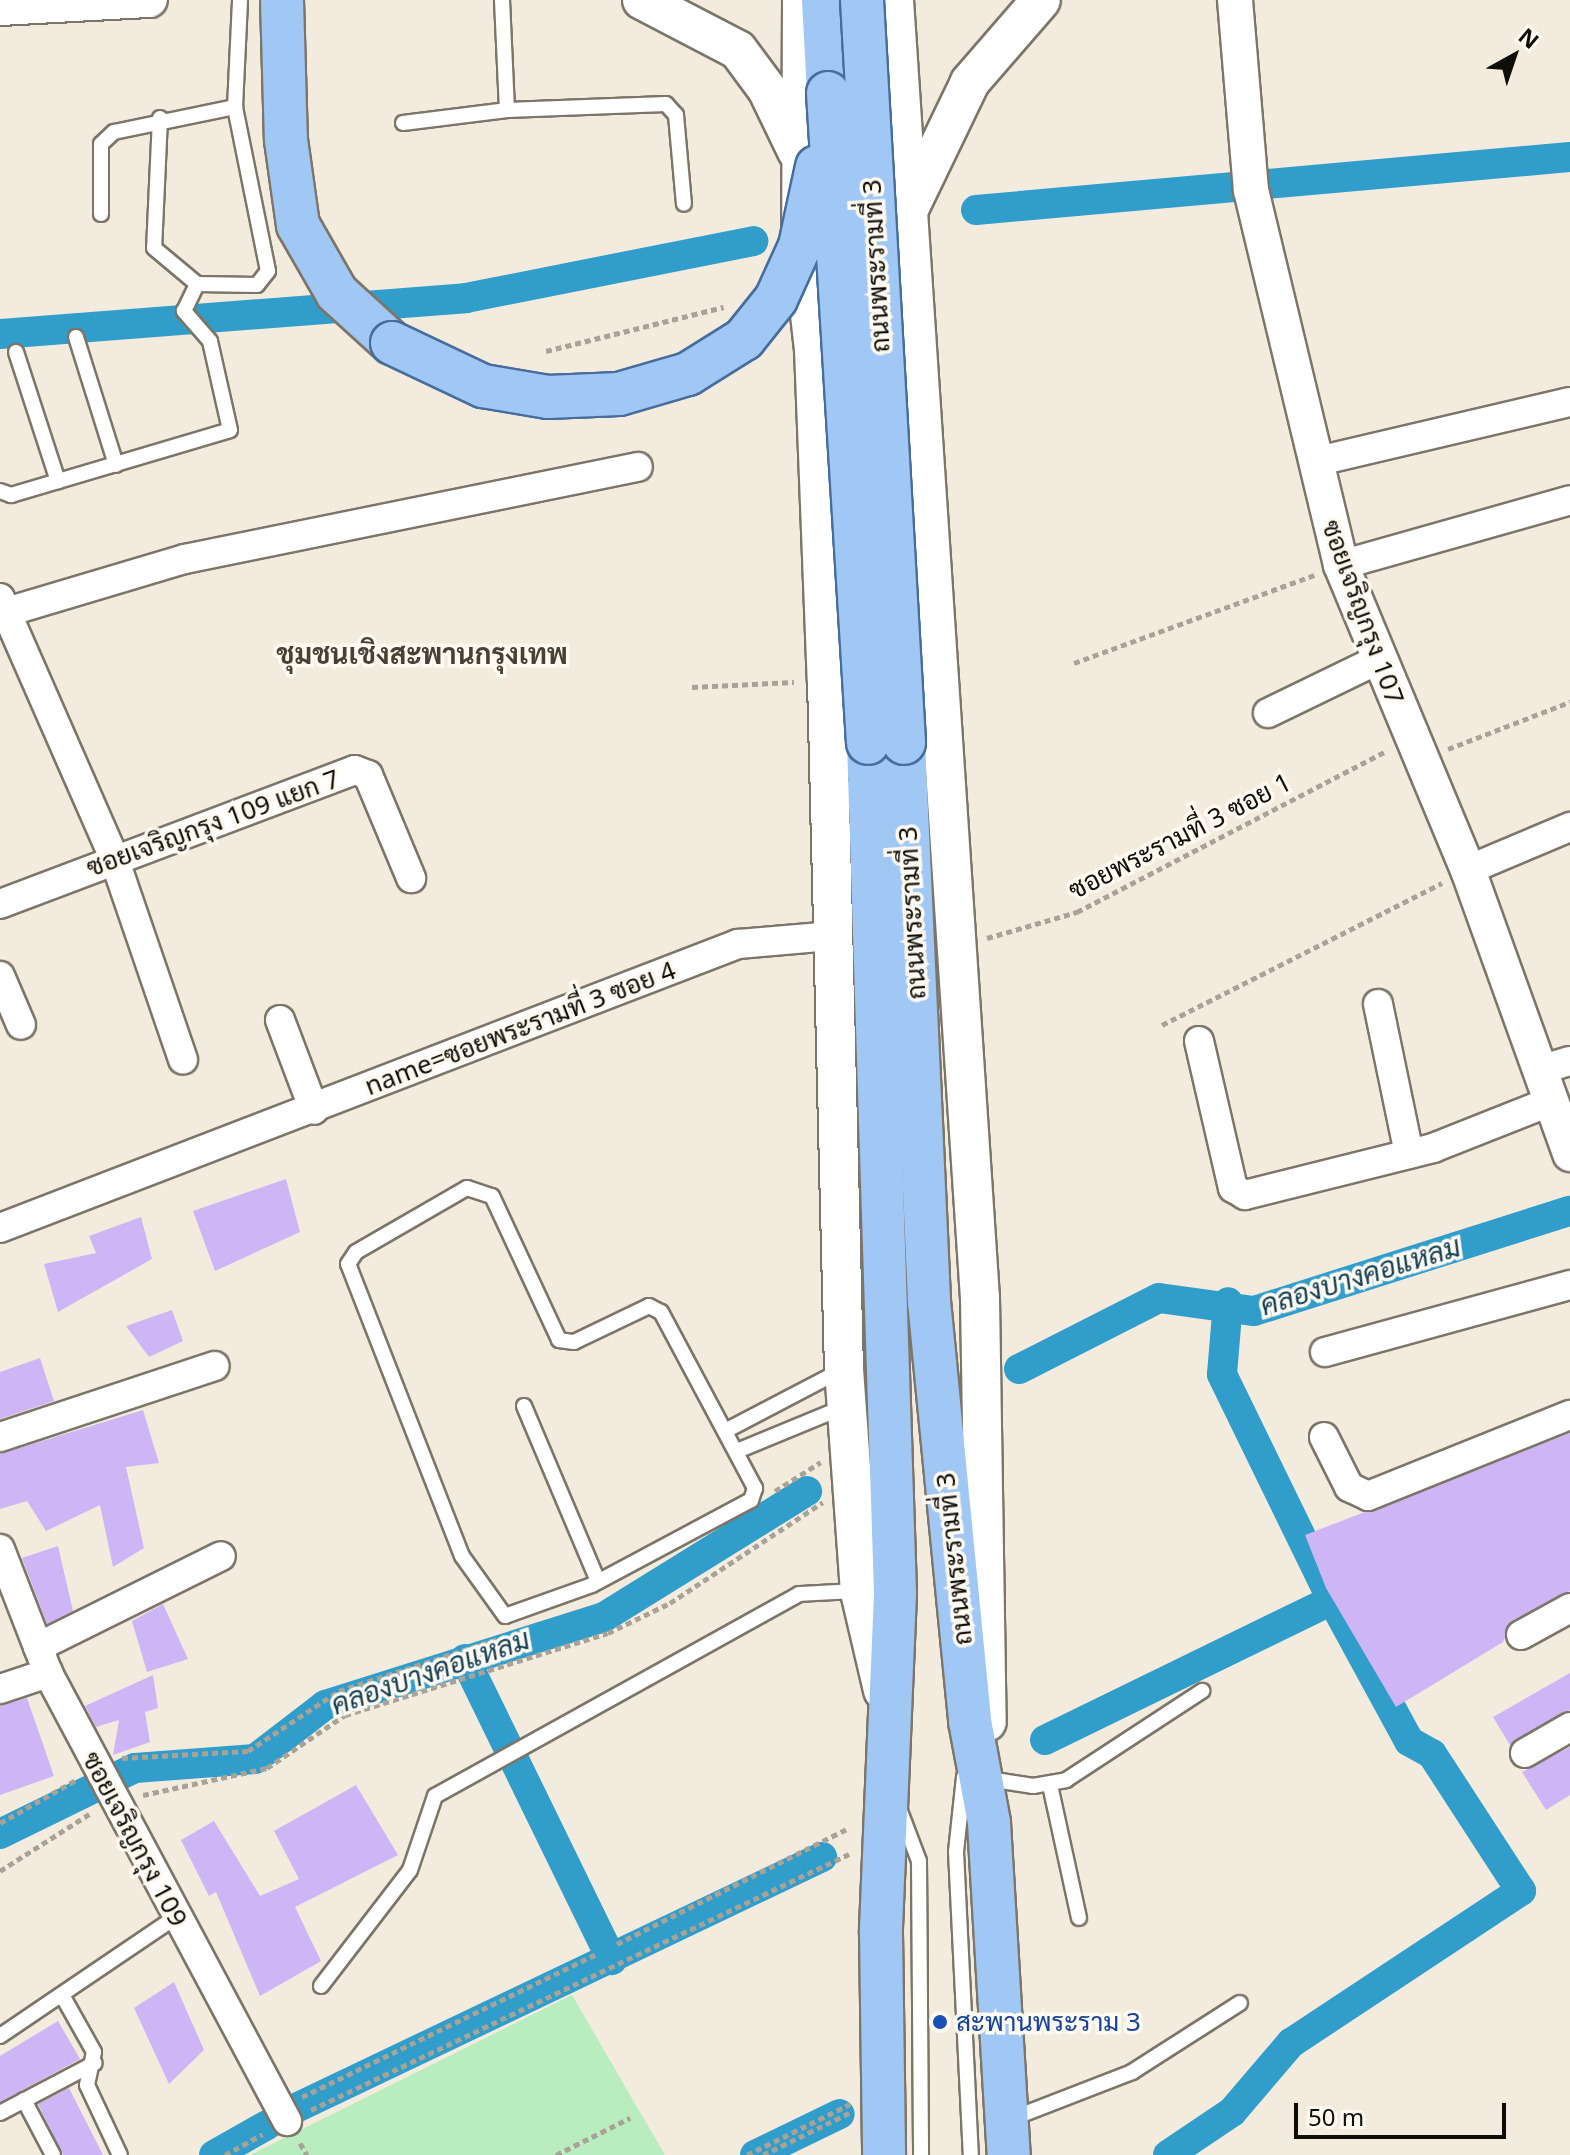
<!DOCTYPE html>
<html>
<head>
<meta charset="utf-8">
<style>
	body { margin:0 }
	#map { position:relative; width:1570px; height:2155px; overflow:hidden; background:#f3ecde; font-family:"Noto Sans",Sarabun,sans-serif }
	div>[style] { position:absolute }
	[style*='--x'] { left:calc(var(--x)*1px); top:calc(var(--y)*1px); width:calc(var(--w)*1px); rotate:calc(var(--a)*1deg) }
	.green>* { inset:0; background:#b9edc0 }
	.canal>* { height:30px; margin:-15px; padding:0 15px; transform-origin:15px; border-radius:15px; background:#319dca }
	.building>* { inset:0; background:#ceb5f5 }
	.path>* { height:5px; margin-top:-2.5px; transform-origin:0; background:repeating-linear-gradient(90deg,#a8a297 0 6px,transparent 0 10px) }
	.roads { filter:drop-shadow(2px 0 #7c7569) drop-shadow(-2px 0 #7c7569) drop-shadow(0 2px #7c7569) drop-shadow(0 -2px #7c7569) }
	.service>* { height:14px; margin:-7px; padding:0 7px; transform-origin:7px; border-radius:7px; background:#fff }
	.minor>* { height:28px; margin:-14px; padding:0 14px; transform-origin:14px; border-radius:14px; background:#fff }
	.tertiary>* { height:34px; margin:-17px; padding:0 17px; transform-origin:17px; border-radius:17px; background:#fff }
	.secondary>* { height:38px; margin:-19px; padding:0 19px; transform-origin:19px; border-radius:19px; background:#fff }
	.primary>* { height:42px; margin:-21px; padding:0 21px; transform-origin:21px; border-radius:21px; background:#a1c7f4 }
	.bridges { filter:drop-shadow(2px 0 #466d9d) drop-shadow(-2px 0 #466d9d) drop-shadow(0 2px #466d9d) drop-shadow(0 -2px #466d9d) }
	.primary-bridge>* { height:42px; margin:-21px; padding:0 21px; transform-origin:21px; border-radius:21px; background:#a1c7f4 }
	.dots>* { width:22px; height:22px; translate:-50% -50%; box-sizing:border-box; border:4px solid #fefaf1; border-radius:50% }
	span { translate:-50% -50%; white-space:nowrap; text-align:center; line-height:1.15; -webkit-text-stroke:7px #fefaf1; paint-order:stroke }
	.street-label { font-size:26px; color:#0f0d08 }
	.transit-label { font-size:26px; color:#164399 }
	.left { translate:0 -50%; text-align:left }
	.neighbourhood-label { font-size:28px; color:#464135; font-weight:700 }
	.water-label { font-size:28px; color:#133f53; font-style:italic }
	.north { position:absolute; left:1474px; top:16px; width:80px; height:80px; -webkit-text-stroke:6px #fefaf1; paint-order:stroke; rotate:40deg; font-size:22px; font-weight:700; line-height:32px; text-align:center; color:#0f0d08 }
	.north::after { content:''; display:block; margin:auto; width:28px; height:36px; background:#0f0d08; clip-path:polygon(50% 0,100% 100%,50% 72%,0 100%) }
	.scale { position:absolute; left:1294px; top:2103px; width:212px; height:36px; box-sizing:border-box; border:4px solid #0f0d08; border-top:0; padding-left:10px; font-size:24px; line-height:28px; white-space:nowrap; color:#0f0d08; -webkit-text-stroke:6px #fefaf1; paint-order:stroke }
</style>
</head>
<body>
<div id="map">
	<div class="green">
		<i style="clip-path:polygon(572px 1995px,665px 2155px,250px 2155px)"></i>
	</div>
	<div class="canal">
		<i style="--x:976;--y:210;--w:596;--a:-5.1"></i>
		<i style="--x:0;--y:334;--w:467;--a:-4.4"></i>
		<i style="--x:466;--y:298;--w:293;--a:-11.2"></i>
		<i style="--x:1019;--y:1369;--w:157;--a:-26.9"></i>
		<i style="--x:1159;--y:1298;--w:96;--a:7.8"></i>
		<i style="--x:1254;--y:1311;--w:331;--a:-17.6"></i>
		<i style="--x:465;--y:1659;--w:335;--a:64"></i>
		<i style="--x:1045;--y:1740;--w:319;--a:-26"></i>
		<i style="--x:1332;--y:1600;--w:251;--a:-116"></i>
		<i style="--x:1222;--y:1374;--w:72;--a:-85.2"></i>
		<i style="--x:0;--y:1834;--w:150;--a:-26.1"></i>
		<i style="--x:135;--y:1768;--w:120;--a:-4.3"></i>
		<i style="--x:255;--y:1759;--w:88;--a:-37.6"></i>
		<i style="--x:325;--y:1705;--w:293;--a:-17.5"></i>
		<i style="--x:604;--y:1617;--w:239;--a:-31.8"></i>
		<i style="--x:296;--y:2108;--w:583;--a:-25.51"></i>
		<i style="--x:214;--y:2155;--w:61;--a:-29.5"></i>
		<i style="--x:755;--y:2155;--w:94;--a:-25.8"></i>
		<i style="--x:1168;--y:2155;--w:77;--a:-33.9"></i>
		<i style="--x:1232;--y:2112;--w:91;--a:-49.5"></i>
		<i style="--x:1291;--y:2043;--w:276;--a:-33.5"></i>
		<i style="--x:1521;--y:1891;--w:163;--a:-123"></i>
		<i style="--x:1432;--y:1754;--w:26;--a:-151"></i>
		<i style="--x:1409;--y:1741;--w:161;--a:-118.6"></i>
	</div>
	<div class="building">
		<i style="clip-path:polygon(286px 1179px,300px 1232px,215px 1271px,193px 1211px)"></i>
		<i style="clip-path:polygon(141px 1217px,152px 1259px,58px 1312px,44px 1264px,96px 1253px,89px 1236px)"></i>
		<i style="clip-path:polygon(172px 1310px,183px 1341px,149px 1357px,126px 1326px)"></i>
		<i style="clip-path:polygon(40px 1358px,54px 1401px,0 1419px,0 1372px)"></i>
		<i style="clip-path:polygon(143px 1410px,159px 1463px,126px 1467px,144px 1548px,113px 1567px,100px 1505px,46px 1531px,27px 1501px,0 1509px,0 1454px)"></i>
		<i style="clip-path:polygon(1570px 1433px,1570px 1591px,1513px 1620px,1503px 1642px,1396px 1707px,1326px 1588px,1305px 1535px)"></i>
		<i style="clip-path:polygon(58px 1546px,73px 1611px,47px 1624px,22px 1558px)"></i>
		<i style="clip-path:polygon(163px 1604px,188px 1659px,147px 1672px,132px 1621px)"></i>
		<i style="clip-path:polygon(1570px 1673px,1570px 1710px,1510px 1745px,1493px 1717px)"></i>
		<i style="clip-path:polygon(153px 1675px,158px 1708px,145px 1712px,150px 1742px,113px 1755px,119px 1720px,96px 1727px,85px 1706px)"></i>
		<i style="clip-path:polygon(27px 1698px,54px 1776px,0 1795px,0 1706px)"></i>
		<i style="clip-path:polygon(1570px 1747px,1570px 1795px,1546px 1810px,1522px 1772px)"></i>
		<i style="clip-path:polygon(356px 1785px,398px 1855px,295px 1907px,321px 1961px,260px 1996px,216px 1892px,209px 1896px,181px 1840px,214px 1821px,260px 1896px,299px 1879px,274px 1831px)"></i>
		<i style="clip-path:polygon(174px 1982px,204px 2050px,169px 2084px,134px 2008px)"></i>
		<i style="clip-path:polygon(58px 2021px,80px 2059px,0 2102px,0 2056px)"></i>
		<i style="clip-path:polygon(69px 2088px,103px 2155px,63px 2155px,38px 2104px)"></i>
	</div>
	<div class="path">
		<i style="--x:546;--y:351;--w:183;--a:-13.9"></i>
		<i style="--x:1074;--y:663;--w:256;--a:-20.1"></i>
		<i style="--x:692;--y:687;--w:102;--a:-2.8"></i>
		<i style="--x:1448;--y:749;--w:131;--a:-21.1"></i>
		<i style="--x:987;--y:938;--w:94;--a:-16.1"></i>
		<i style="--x:1077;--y:912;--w:348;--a:-27.5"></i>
		<i style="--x:1162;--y:1025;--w:314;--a:-26.9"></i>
		<i style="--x:775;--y:1491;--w:54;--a:-32.2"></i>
		<i style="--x:122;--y:1758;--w:126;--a:-3.2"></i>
		<i style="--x:248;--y:1751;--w:109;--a:-33.4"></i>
		<i style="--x:339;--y:1691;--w:174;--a:-18.1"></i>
		<i style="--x:143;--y:1795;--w:127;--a:-12.3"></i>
		<i style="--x:267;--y:1768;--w:94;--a:-34.2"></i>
		<i style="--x:345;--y:1715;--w:275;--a:-17.3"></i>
		<i style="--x:608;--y:1633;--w:69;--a:-25.8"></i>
		<i style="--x:670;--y:1603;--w:183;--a:-33.4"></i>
		<i style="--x:0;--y:1823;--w:87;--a:-29.5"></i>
		<i style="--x:0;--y:1871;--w:108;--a:-32.5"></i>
		<i style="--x:617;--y:1944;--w:257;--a:-26.6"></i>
		<i style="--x:302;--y:2097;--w:328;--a:-25.9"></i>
		<i style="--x:311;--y:2110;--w:596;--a:-25.45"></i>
		<i style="--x:300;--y:2143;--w:14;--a:60"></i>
		<i style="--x:225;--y:2155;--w:43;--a:-28.9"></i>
		<i style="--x:556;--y:2155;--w:83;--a:-26.6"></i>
		<i style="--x:747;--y:2155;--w:115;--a:-26.3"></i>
		<i style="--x:763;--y:2155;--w:98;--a:-26"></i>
	</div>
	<div class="roads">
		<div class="service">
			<i style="--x:502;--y:0;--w:110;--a:87.4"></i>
			<i style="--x:507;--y:110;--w:159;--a:-2.2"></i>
			<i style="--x:666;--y:104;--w:15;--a:48"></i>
			<i style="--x:676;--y:115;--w:89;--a:84.9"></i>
			<i style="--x:160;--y:118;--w:130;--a:92.6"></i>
			<i style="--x:154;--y:248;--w:56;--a:39.9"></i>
			<i style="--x:403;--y:123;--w:105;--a:-7.1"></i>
			<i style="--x:101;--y:214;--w:70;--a:-90"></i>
			<i style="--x:101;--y:144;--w:18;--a:-43"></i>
			<i style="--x:114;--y:132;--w:124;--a:-11.7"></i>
			<i style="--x:76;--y:337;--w:134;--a:72.6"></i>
			<i style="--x:16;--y:352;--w:136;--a:72"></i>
			<i style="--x:0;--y:491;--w:12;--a:20"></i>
			<i style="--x:11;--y:495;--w:228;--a:-16.5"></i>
			<i style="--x:230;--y:430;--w:91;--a:-102.7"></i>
			<i style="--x:210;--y:341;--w:40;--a:-131"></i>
			<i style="--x:184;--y:311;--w:30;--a:-64"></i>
			<i style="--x:197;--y:284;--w:60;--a:1"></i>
			<i style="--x:257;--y:285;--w:18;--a:-52"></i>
			<i style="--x:268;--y:271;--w:167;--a:-101.4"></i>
			<i style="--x:235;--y:107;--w:107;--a:-87.3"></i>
			<i style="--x:467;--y:1188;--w:26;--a:18"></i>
			<i style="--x:492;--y:1196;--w:159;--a:65"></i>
			<i style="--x:559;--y:1340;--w:15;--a:8"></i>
			<i style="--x:574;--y:1342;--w:83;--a:-25.6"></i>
			<i style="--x:649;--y:1306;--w:13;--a:27"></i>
			<i style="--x:661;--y:1312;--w:200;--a:61.9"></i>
			<i style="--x:755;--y:1488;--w:13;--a:108"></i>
			<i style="--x:751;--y:1500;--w:180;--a:151.9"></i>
			<i style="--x:592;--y:1585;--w:92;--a:160.4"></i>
			<i style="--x:505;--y:1616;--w:74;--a:-125.6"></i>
			<i style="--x:462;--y:1556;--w:313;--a:-111.3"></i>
			<i style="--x:348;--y:1264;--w:14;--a:-56"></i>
			<i style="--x:356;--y:1252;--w:128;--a:-30"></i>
			<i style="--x:524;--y:1406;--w:190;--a:67.1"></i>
			<i style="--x:727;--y:1430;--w:127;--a:-27.6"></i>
			<i style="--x:737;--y:1451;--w:118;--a:-22.4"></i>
			<i style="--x:964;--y:1777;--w:75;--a:96.1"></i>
			<i style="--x:956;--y:1852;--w:303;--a:87.2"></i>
			<i style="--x:988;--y:1779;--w:46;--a:8.8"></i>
			<i style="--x:1033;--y:1786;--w:34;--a:-10"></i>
			<i style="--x:1066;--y:1780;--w:163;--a:-33.2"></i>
			<i style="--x:1050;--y:1785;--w:136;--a:77.7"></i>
			<i style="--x:900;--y:1811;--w:53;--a:69.2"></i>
			<i style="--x:919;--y:1861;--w:294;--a:89.6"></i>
			<i style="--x:321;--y:1986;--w:146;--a:-52.5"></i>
			<i style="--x:410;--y:1870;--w:78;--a:-71.3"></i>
			<i style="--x:435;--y:1796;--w:416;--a:-29"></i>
			<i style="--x:799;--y:1594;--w:58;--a:-3"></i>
			<i style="--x:62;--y:1995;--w:65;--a:60.7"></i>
			<i style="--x:94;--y:2052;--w:34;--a:102"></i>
			<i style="--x:87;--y:2085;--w:77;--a:64.8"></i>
			<i style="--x:0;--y:2036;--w:212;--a:-34.1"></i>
			<i style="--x:24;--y:2100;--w:62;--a:62.2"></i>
			<i style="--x:0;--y:2113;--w:107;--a:-27.8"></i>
			<i style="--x:1011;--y:2119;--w:130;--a:-21.2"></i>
			<i style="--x:1132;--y:2072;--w:128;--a:-32.6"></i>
		</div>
		<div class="minor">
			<i style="--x:1314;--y:462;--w:263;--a:-13.2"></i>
			<i style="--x:1341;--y:565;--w:238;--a:-15.8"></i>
			<i style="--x:0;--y:598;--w:284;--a:66.3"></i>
			<i style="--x:114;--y:858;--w:213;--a:71.1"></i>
			<i style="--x:0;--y:614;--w:193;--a:-16.6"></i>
			<i style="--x:185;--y:559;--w:462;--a:-11.5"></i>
			<i style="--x:1268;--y:713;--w:121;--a:-25.9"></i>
			<i style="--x:1468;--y:870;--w:111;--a:-22.9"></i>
			<i style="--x:0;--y:904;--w:379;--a:-20.7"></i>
			<i style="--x:355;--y:770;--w:14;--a:21"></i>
			<i style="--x:368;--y:775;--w:112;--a:67.3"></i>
			<i style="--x:0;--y:976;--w:53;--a:66.8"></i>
			<i style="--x:1378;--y:1004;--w:153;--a:78.3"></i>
			<i style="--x:280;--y:1020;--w:96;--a:69.3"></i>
			<i style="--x:1199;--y:1041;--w:151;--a:77"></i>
			<i style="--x:1233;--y:1188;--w:14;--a:30"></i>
			<i style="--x:1245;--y:1195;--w:194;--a:-14"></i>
			<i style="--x:1433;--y:1148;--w:128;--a:-21.6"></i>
			<i style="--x:1540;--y:1070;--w:31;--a:-17"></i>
			<i style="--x:0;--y:1228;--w:791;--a:-21.05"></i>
			<i style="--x:738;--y:944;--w:93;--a:-4.9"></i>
			<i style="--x:1325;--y:1352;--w:254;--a:-15.3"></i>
			<i style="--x:0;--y:1437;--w:226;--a:-18.3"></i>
			<i style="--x:1324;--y:1437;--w:56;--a:63.4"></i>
			<i style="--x:1349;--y:1487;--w:21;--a:25"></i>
			<i style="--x:1368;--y:1496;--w:218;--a:-21.9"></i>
			<i style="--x:0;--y:1549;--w:133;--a:68.8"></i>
			<i style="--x:48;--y:1673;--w:508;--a:61.92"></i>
			<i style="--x:1521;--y:1635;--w:56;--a:-28.9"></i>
			<i style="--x:38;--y:1647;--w:204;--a:-26.4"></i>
			<i style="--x:0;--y:1689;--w:51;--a:-18.4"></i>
			<i style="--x:1525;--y:1753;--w:52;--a:-30"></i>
		</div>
		<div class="tertiary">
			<i style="--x:1235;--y:0;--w:191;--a:85.2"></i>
			<i style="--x:1251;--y:190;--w:386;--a:76.5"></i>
			<i style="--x:1341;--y:565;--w:330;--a:67.4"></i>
			<i style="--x:1468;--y:870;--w:302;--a:70.2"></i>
			<i style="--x:0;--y:8;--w:150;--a:-3.1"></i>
		</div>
		<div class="secondary">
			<i style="--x:642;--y:0;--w:108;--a:27.5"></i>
			<i style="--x:738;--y:50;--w:49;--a:53.4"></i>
			<i style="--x:767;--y:89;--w:69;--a:64.2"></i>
			<i style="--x:802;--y:0;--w:234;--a:90.2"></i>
			<i style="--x:801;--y:234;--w:116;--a:83.6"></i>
			<i style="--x:814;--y:349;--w:331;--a:87.8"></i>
			<i style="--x:827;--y:680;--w:689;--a:88.59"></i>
			<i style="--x:844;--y:1369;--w:224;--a:85.9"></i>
			<i style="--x:860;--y:1592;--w:101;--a:76.8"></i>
			<i style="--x:894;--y:0;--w:1301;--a:86.21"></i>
			<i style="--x:980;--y:1298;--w:424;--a:89.1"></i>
			<i style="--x:909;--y:209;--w:141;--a:-64.3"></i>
			<i style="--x:970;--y:82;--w:108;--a:-49.1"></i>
		</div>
		<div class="primary">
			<i style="--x:282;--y:0;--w:140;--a:88.4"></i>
			<i style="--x:286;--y:140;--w:86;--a:82"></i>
			<i style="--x:298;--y:225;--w:78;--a:60.2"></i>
			<i style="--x:337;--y:293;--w:74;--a:42.3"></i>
			<i style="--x:823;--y:0;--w:93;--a:86.9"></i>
			<i style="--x:868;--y:743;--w:851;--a:88.18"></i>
			<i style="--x:895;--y:1594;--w:339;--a:92.4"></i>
			<i style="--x:881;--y:1933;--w:222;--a:89.2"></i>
			<i style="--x:904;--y:743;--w:559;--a:87.43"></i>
			<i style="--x:929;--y:1301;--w:422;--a:84.4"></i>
			<i style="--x:970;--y:1721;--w:104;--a:79.4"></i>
			<i style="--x:989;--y:1823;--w:333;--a:86.6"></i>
		</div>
	</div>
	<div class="bridges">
		<div class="primary-bridge">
			<i style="--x:862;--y:0;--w:744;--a:86.76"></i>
			<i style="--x:828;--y:93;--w:651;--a:86.48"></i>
			<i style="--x:392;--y:343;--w:101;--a:25.3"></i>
			<i style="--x:483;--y:386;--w:66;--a:9.6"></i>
			<i style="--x:548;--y:397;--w:71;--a:-2.4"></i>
			<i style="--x:619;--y:394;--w:72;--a:-16.2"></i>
			<i style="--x:688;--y:374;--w:66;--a:-32"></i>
			<i style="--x:744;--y:339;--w:51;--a:-51.3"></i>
			<i style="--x:776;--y:299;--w:58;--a:-65.6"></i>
			<i style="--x:800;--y:246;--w:81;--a:-77.9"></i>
		</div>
	</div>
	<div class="dots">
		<i style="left:940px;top:2022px;background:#1a4fb4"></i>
	</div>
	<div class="street-label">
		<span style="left:876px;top:266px;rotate:-93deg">ถนนพระรามที่ 3</span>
		<span style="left:1363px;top:612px;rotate:70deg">ซอยเจริญกรุง 107</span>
		<span style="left:213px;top:823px;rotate:-20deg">ซอยเจริญกรุง 109 แยก 7</span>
		<span style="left:1180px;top:836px;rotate:-27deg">ซอยพระรามที่ 3 ซอย 1</span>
		<span style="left:912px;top:913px;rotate:-93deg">ถนนพระรามที่ 3</span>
		<span style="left:520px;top:1028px;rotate:-21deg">name=ซอยพระรามที่ 3 ซอย 4</span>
		<span style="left:954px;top:1559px;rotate:-96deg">ถนนพระรามที่ 3</span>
		<span style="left:135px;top:1839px;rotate:62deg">ซอยเจริญกรุง 109</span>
	</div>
	<div class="transit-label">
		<span class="left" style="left:956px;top:2022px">สะพานพระราม 3</span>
	</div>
	<div class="neighbourhood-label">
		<span style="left:422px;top:653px">ชุมชนเชิงสะพานกรุงเทพ</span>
	</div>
	<div class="water-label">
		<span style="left:1360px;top:1275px;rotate:-17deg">คลองบางคอแหลม</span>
		<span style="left:430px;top:1671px;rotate:-19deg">คลองบางคอแหลม</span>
	</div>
	<div class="north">N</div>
	<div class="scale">50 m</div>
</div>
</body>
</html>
